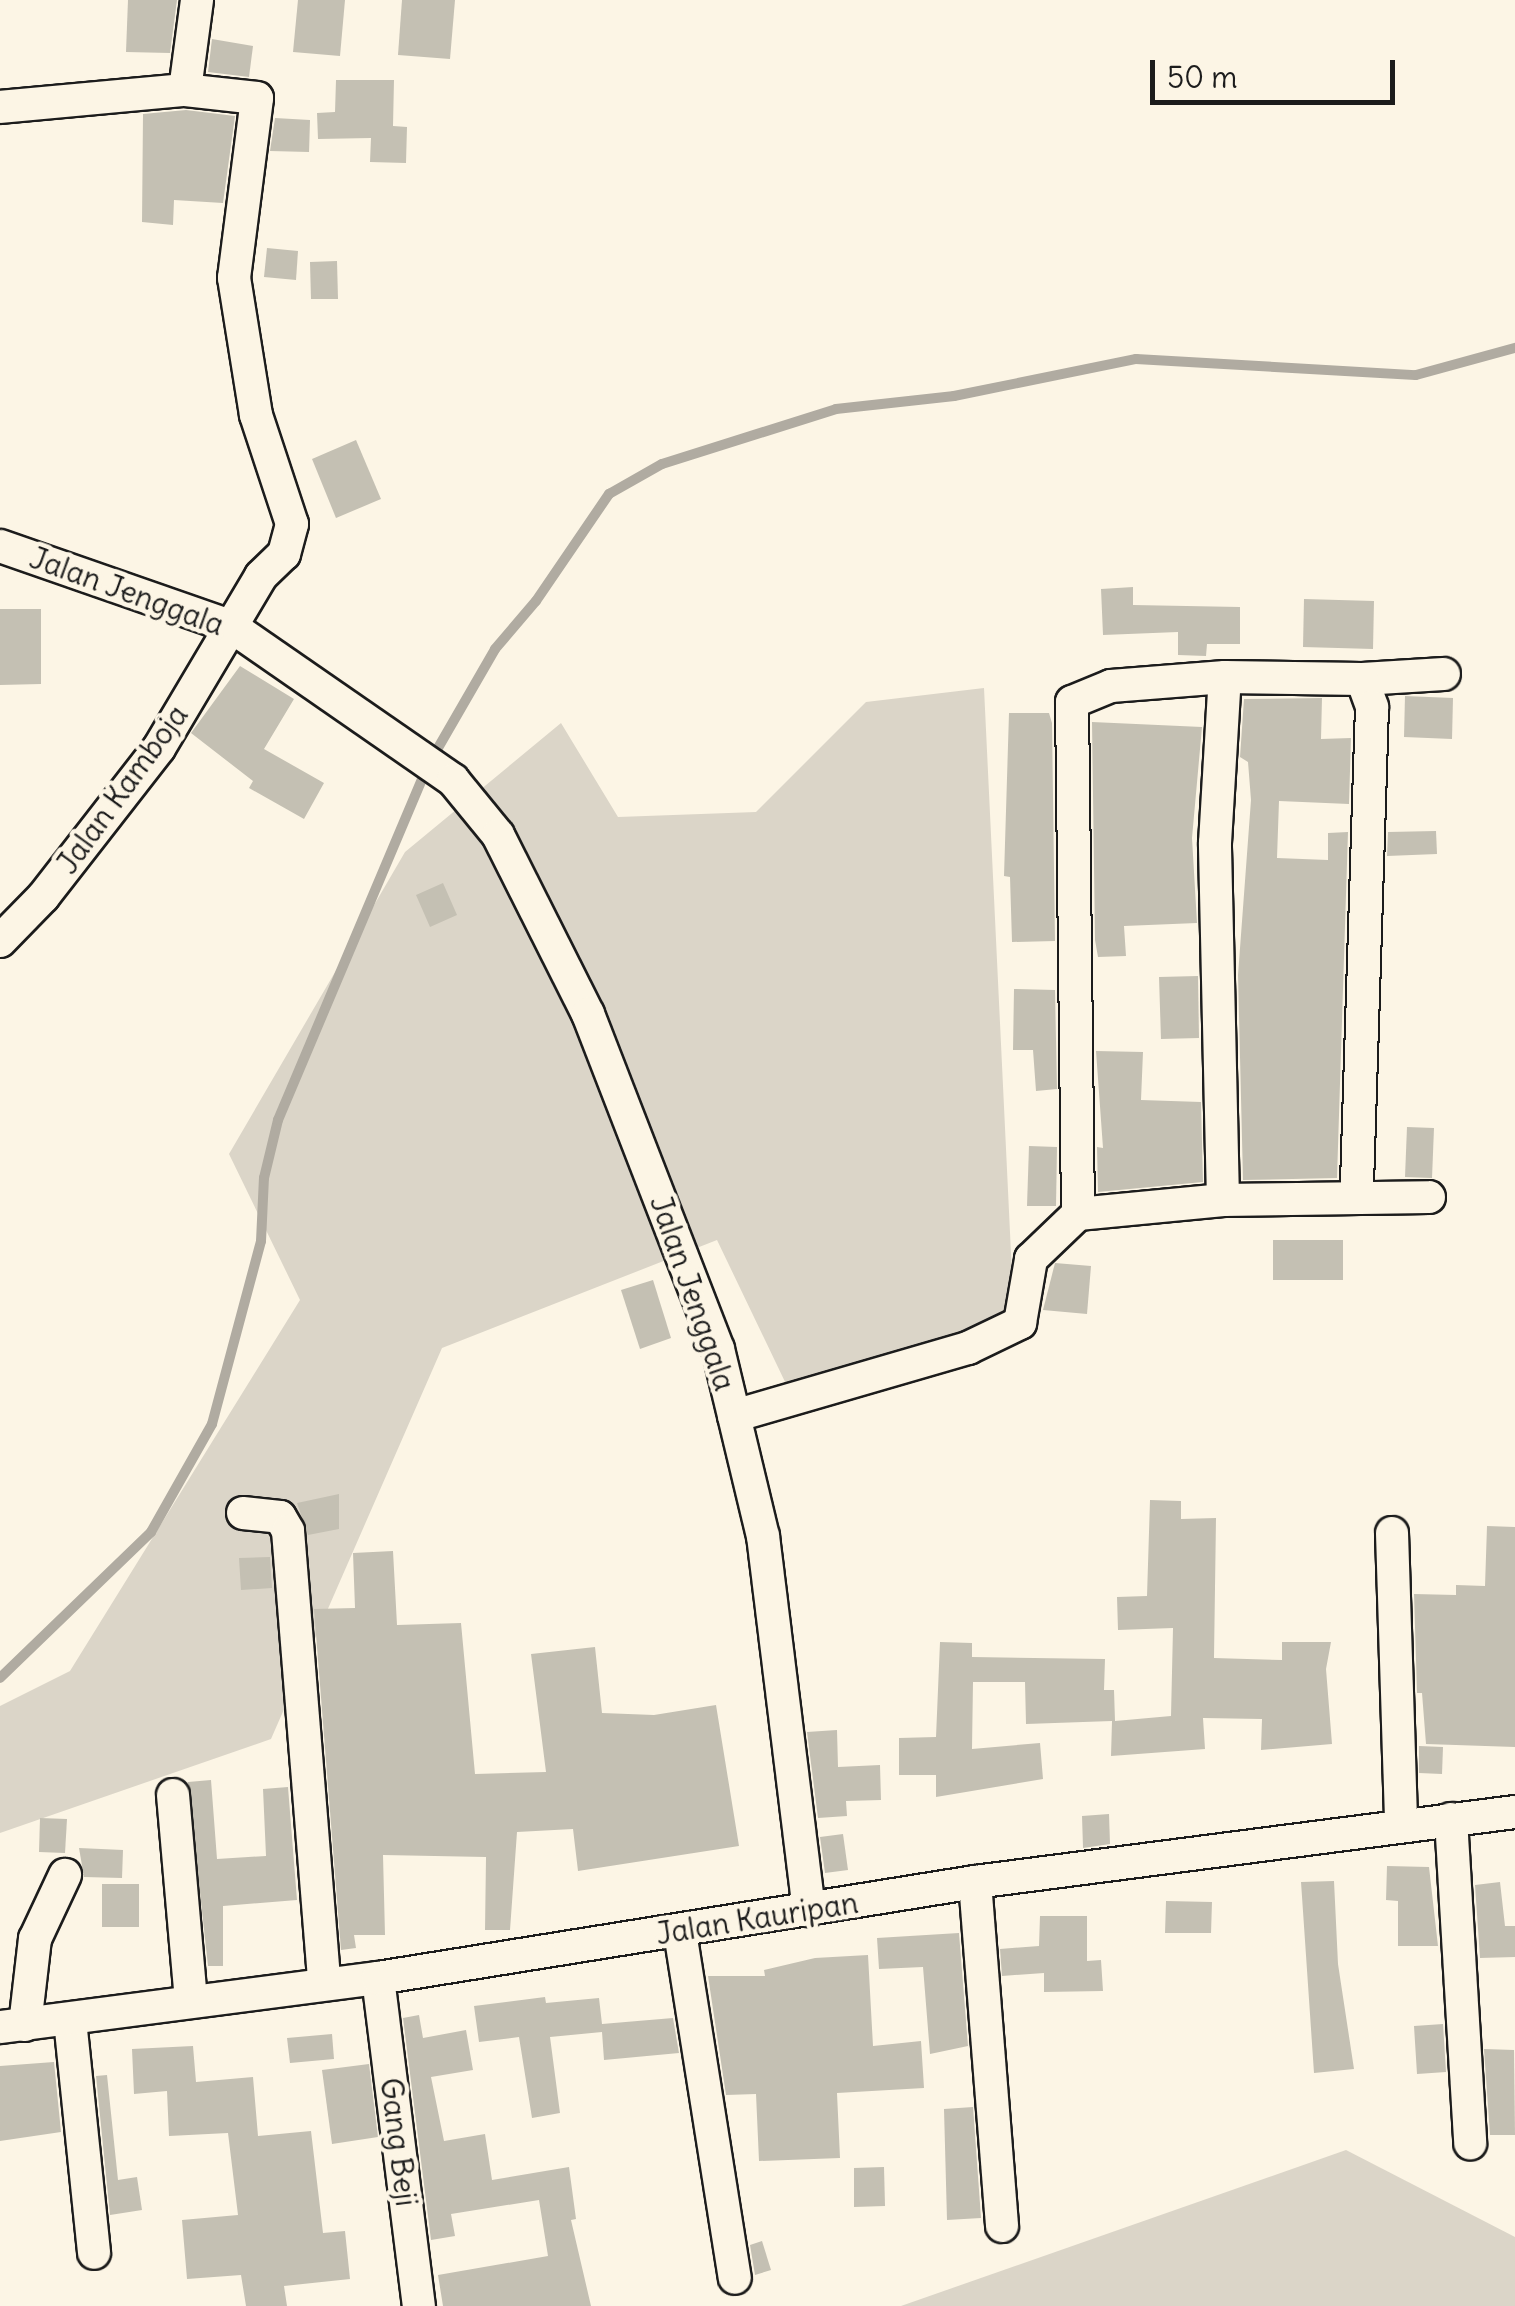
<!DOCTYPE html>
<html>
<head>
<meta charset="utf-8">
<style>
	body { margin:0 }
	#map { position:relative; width:1515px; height:2306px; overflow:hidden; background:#fcf5e5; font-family:Delius,sans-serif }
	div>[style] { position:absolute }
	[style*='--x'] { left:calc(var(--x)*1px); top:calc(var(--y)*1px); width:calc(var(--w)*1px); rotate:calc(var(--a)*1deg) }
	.green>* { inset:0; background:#dbd5c8 }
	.stream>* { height:10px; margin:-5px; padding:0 5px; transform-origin:5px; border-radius:5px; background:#b0aba1 }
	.building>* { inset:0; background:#c4c0b3 }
	.roads { filter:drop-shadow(2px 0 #1c1c1c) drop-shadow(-2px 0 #1c1c1c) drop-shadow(0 2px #1c1c1c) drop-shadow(0 -2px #1c1c1c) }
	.minor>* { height:32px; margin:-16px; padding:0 16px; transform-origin:16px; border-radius:16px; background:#fcf5e5 }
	span { translate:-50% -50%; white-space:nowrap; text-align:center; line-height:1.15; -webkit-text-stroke:9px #fcf5e5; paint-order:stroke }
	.street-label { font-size:30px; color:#1c1c1c }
	.scale { position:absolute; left:1150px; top:60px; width:245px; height:45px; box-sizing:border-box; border:5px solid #1c1c1c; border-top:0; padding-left:12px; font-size:30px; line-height:35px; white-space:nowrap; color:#1c1c1c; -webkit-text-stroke:8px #fcf5e5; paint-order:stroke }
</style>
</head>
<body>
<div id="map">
	<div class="green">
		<i style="clip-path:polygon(984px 688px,1014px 1316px,787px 1386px,717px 1240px,442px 1348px,271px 1739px,0 1833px,0 1706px,70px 1671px,300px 1300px,229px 1154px,405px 852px,561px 723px,618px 817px,756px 812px,866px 702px)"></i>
		<i style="clip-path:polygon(1346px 2150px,1515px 2237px,1515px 2306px,901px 2306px)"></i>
	</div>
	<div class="stream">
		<i style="--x:0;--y:1678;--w:210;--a:-44"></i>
		<i style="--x:151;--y:1532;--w:124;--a:-60.5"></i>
		<i style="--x:212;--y:1424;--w:189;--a:-75"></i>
		<i style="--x:261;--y:1241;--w:63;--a:-87.3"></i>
		<i style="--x:264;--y:1178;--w:60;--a:-76.4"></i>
		<i style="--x:278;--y:1120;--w:383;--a:-67.1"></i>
		<i style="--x:427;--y:767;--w:136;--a:-60"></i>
		<i style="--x:495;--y:649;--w:63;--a:-49.5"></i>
		<i style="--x:536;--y:601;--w:130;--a:-55.7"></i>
		<i style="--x:609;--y:494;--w:61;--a:-29.5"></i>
		<i style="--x:662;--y:464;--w:182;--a:-17.5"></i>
		<i style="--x:836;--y:409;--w:119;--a:-6.3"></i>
		<i style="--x:954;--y:396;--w:186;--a:-11.5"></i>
		<i style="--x:1136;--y:359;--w:280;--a:3.3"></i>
		<i style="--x:1416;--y:375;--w:103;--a:-15.3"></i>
	</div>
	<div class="building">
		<i style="clip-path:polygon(128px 0,177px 0,170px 53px,126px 52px)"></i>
		<i style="clip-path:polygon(298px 0,345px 0,340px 56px,293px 52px)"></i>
		<i style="clip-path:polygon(402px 0,455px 0,450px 59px,398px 55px)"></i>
		<i style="clip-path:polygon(212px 39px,253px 46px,249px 77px,208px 72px)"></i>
		<i style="clip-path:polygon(336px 80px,394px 80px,393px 126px,407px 127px,406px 163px,370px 162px,371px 138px,318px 139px,317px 113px,335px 112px)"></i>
		<i style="clip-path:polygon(186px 110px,235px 116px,223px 203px,174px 200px,173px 225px,142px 222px,143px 114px)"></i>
		<i style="clip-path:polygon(275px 118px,310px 120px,309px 152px,270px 151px)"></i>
		<i style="clip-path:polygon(267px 248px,298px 251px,296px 280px,264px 277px)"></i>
		<i style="clip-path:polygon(337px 261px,338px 299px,311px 299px,310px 262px)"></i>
		<i style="clip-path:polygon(356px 440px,381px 499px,336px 518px,312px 459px)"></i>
		<i style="clip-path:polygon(1133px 587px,1133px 605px,1240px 607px,1240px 644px,1207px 644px,1206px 656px,1178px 655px,1178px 632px,1103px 635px,1101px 589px)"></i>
		<i style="clip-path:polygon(1304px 599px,1374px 601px,1373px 649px,1303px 647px)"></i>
		<i style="clip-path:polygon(0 609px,41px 609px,41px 684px,0 685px)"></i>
		<i style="clip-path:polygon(240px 666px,294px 699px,264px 749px,324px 783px,304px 819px,249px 788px,253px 781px,191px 733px)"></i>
		<i style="clip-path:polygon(1405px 696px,1453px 698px,1452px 739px,1404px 737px)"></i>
		<i style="clip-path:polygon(1322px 698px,1321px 739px,1351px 738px,1349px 804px,1279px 801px,1277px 858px,1328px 860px,1328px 833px,1348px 832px,1337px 1178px,1243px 1180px,1238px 975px,1251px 800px,1248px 762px,1240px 757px,1244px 699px)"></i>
		<i style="clip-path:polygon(1009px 713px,1049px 713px,1052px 723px,1055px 941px,1012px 942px,1010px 877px,1004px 876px)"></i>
		<i style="clip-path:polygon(1092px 722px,1202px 727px,1192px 838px,1197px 923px,1124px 926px,1126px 956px,1098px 957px,1095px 940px)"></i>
		<i style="clip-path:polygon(1436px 831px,1437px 854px,1387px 856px,1388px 832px)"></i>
		<i style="clip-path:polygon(443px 883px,457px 915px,430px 927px,416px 895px)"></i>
		<i style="clip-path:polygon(1198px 976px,1199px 1038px,1161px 1039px,1159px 977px)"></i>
		<i style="clip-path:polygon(1014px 989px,1055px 990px,1057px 1089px,1036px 1091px,1033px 1050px,1013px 1050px)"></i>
		<i style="clip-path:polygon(1096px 1051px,1143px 1052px,1141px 1100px,1201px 1102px,1203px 1182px,1098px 1192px,1097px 1147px,1103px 1148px)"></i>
		<i style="clip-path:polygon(1407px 1127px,1434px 1128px,1432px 1178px,1405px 1177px)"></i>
		<i style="clip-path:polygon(1029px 1146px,1057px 1147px,1056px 1206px,1027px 1206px)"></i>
		<i style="clip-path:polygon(1273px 1240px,1343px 1240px,1343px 1280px,1273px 1280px)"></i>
		<i style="clip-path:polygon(1055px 1263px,1091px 1266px,1087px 1314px,1043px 1310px)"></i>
		<i style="clip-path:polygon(653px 1280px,671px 1338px,640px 1349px,621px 1290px)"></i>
		<i style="clip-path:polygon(339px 1494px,339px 1529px,308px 1535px,297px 1503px)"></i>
		<i style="clip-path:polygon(1150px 1500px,1181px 1501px,1181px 1519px,1216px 1518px,1214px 1658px,1282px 1660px,1282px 1642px,1331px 1642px,1326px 1669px,1332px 1744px,1261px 1750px,1262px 1719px,1203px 1718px,1205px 1749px,1111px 1756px,1112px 1721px,1026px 1724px,1025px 1682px,973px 1682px,972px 1749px,1040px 1743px,1043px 1779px,936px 1797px,936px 1775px,899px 1775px,899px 1738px,936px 1737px,940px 1642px,972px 1643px,972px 1657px,1105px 1659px,1104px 1690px,1114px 1690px,1115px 1721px,1171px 1716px,1173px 1628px,1118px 1630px,1117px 1597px,1147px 1596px)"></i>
		<i style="clip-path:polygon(1487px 1526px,1515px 1527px,1515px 1747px,1426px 1744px,1422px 1693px,1417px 1693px,1414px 1594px,1456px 1595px,1456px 1585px,1485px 1586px)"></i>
		<i style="clip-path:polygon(393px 1551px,397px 1625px,461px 1623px,475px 1774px,546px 1772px,531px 1654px,595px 1647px,602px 1713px,654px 1715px,716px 1705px,739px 1846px,578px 1871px,573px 1829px,517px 1832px,510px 1930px,485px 1930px,486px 1857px,383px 1855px,385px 1935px,354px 1935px,356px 1948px,341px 1950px,314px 1609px,355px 1608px,353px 1553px)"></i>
		<i style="clip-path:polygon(270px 1557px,272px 1588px,241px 1590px,239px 1558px)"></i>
		<i style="clip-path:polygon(837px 1730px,838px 1767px,880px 1765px,881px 1800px,846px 1801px,847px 1816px,818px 1818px,807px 1732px)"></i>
		<i style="clip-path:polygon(1419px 1746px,1443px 1747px,1442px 1774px,1419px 1773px)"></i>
		<i style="clip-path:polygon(211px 1780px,217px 1859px,266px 1856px,263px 1789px,288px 1787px,297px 1900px,223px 1906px,223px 1966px,208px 1966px,188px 1782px)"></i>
		<i style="clip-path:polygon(1109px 1814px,1110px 1844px,1083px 1848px,1082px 1816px)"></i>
		<i style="clip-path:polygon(40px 1818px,67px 1819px,65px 1853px,39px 1852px)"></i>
		<i style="clip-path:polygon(843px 1834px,848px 1870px,825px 1873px,820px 1837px)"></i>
		<i style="clip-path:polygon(79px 1848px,123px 1850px,122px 1878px,84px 1877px)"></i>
		<i style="clip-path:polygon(1387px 1866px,1429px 1867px,1438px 1946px,1398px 1946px,1398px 1901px,1386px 1900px)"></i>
		<i style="clip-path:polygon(1334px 1881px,1338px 1964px,1354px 2069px,1314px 2073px,1301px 1882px)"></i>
		<i style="clip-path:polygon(1500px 1882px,1505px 1926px,1515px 1926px,1515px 1957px,1480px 1958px,1475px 1885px)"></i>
		<i style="clip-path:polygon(102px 1884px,139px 1884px,139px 1927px,102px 1927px)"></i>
		<i style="clip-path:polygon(1166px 1901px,1212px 1902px,1211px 1933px,1165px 1933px)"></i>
		<i style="clip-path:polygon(1040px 1916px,1087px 1916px,1087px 1961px,1101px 1960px,1103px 1991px,1044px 1992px,1044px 1973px,1002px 1976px,1000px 1949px,1039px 1946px)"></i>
		<i style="clip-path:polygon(959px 1933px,968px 2046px,930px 2054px,923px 1967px,879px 1969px,877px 1938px)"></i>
		<i style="clip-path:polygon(868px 1955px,873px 2046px,921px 2041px,924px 2088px,837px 2093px,840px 2158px,759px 2161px,756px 2094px,726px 2095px,708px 1976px,765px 1976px,764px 1970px,815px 1958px)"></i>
		<i style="clip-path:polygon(545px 1997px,546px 2003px,599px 1998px,602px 2024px,673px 2018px,679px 2053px,604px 2060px,602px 2032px,550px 2037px,560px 2113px,532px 2118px,519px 2037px,479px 2042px,474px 2006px)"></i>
		<i style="clip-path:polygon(419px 2015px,423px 2038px,466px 2030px,473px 2070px,431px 2077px,444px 2141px,485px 2134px,492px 2180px,569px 2167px,576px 2219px,571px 2220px,591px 2306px,443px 2306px,438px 2275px,548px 2256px,539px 2200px,451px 2214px,455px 2236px,431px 2240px,403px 2018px)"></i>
		<i style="clip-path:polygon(1443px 2024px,1446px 2072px,1417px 2074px,1414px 2026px)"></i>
		<i style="clip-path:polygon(332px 2034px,334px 2059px,290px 2063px,287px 2038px)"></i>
		<i style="clip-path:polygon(193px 2046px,196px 2082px,253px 2077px,258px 2136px,311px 2131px,323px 2233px,345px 2231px,350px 2279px,284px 2286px,287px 2306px,246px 2306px,241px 2275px,187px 2279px,182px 2220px,238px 2215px,228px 2133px,169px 2136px,167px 2091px,134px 2094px,132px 2049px)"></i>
		<i style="clip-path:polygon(1484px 2049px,1514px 2050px,1515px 2135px,1490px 2135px)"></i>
		<i style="clip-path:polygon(54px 2062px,61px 2132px,0 2141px,0 2066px)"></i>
		<i style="clip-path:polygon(369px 2064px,378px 2137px,332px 2144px,322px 2070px)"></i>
		<i style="clip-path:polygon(107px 2075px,118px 2180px,137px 2177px,142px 2210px,110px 2215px,96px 2076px)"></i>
		<i style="clip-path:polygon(973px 2107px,981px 2218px,947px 2220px,944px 2109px)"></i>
		<i style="clip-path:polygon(884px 2167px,885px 2206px,854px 2207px,854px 2168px)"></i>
		<i style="clip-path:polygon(762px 2241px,771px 2270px,755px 2275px,750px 2245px)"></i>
	</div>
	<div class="roads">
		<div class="minor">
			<i style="--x:0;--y:107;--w:186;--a:-5.3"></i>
			<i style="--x:0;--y:546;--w:246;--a:19.2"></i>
			<i style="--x:232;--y:627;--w:269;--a:34.7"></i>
			<i style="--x:453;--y:780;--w:71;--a:50.7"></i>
			<i style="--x:498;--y:835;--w:200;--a:63.3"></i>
			<i style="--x:588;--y:1014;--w:359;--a:68.8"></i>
			<i style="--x:718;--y:1349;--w:192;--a:76.5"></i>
			<i style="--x:763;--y:1536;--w:377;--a:83"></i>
			<i style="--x:1362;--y:679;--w:82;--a:-3.5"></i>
			<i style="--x:0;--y:941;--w:62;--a:-45.7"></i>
			<i style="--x:43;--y:897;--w:189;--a:-52.1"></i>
			<i style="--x:159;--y:748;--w:200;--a:-59.3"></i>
			<i style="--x:261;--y:576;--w:32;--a:-44"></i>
			<i style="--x:284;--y:554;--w:31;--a:-75"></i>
			<i style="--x:292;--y:524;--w:115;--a:-108.3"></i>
			<i style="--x:256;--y:415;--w:139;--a:-99.1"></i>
			<i style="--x:234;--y:278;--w:181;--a:-82.7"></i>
			<i style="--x:257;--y:98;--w:72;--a:-173.7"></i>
			<i style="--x:185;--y:90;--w:91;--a:-82.4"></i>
			<i style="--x:1223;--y:1200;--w:357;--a:-91.3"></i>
			<i style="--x:1215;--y:843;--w:166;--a:-86.6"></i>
			<i style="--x:1078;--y:1214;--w:512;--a:-90.67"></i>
			<i style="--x:1072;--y:702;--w:42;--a:-22.3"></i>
			<i style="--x:1111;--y:686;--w:114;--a:-4.5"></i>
			<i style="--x:1225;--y:677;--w:137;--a:0.8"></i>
			<i style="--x:1362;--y:679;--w:30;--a:70"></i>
			<i style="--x:1372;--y:707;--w:487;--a:91.8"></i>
			<i style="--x:734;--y:1416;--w:244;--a:-16.2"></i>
			<i style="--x:968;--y:1348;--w:58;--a:-25.7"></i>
			<i style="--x:1020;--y:1323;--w:65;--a:-80.2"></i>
			<i style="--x:1031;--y:1259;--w:65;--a:-43.8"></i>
			<i style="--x:1078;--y:1214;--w:146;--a:-5.5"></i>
			<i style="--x:1223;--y:1200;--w:206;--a:-0.8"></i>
			<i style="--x:243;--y:1513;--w:37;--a:6"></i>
			<i style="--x:280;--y:1517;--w:16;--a:60"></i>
			<i style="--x:288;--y:1531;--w:453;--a:85.4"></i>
			<i style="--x:1392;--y:1533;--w:291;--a:88.2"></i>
			<i style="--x:173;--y:1795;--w:207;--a:85"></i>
			<i style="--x:1451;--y:1819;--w:325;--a:86.6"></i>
			<i style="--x:975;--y:1882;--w:345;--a:85.5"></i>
			<i style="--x:680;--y:1932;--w:350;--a:81"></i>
			<i style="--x:378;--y:1978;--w:331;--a:82.9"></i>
			<i style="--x:70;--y:2020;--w:234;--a:84.1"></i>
			<i style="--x:25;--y:2025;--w:87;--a:-83.4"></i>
			<i style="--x:35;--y:1939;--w:71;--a:-64.9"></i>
			<i style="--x:0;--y:2027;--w:381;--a:-7.4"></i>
			<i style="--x:378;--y:1978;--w:605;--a:-9.14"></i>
			<i style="--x:975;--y:1882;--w:545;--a:-7.39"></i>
		</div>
	</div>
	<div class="street-label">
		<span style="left:127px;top:591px;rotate:20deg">Jalan Jenggala</span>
		<span style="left:122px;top:789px;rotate:-54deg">Jalan Kamboja</span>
		<span style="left:693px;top:1293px;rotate:71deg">Jalan Jenggala</span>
		<span style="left:757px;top:1918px;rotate:-9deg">Jalan Kauripan</span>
		<span style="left:399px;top:2142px;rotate:83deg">Gang Beji</span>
	</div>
	<div class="scale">50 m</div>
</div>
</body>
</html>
